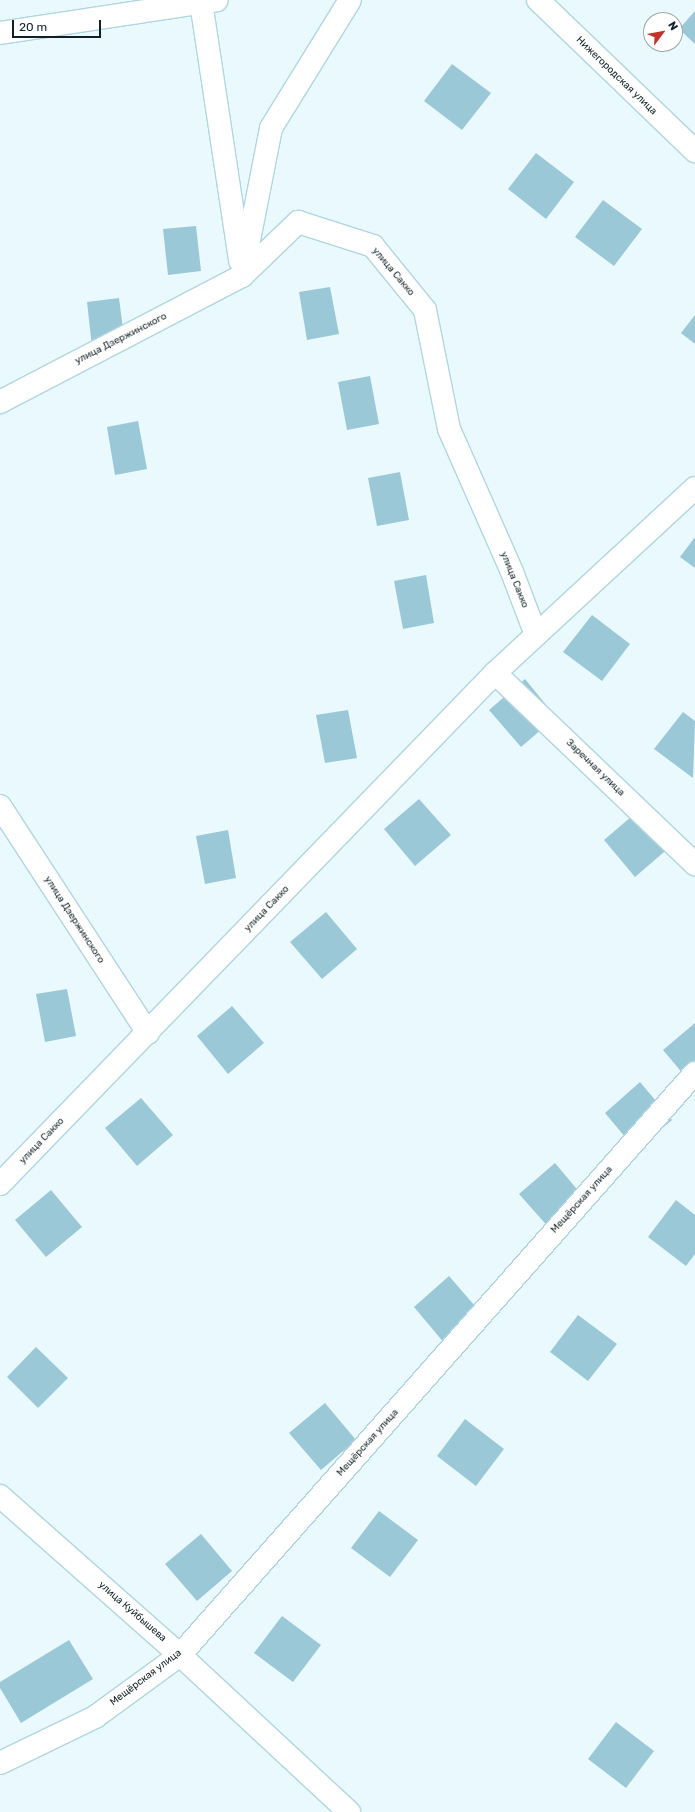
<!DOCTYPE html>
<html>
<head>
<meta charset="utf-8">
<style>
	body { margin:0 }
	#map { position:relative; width:695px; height:1812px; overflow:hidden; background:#eaf9fe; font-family:Rubik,sans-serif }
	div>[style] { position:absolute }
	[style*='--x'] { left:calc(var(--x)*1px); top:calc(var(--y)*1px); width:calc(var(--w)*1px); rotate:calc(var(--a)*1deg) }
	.building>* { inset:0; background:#9bc8d7 }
	.roads { filter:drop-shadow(1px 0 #b0d6e2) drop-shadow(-1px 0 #b0d6e2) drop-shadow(0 1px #b0d6e2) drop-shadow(0 -1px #b0d6e2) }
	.minor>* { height:22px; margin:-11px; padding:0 11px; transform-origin:11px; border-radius:11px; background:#fff }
	.major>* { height:22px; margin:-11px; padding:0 11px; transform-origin:11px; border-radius:11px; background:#fff }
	span { translate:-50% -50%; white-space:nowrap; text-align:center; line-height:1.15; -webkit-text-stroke:4px #fff; paint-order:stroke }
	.street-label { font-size:10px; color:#112024 }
	.north { position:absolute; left:643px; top:12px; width:40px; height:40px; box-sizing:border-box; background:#fff; border:1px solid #a0a6a7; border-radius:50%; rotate:58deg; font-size:11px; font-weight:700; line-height:16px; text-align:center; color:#112024 }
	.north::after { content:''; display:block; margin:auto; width:14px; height:18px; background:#c1332b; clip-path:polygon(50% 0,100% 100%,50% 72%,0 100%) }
	.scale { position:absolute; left:12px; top:20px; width:89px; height:18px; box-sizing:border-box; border:2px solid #112024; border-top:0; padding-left:5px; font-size:12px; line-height:14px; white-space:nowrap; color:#112024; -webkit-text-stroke:3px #fff; paint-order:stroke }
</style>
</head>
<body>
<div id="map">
	<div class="building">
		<i style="clip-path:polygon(695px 11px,695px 44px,679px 29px)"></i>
		<i style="clip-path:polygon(452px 64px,491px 93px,462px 130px,424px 101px)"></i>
		<i style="clip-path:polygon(536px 153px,574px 182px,546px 219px,508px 189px)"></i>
		<i style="clip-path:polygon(603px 200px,642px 229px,614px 266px,575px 237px)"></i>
		<i style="clip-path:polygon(196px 226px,201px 271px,168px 275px,163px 229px)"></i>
		<i style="clip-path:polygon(330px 287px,339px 334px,307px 340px,299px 292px)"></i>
		<i style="clip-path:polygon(119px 298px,125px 344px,92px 347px,87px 302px)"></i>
		<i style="clip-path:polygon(695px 315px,695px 344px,681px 333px)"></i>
		<i style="clip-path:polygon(370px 376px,379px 424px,347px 430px,338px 382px)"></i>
		<i style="clip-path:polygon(138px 421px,147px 469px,115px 475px,107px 427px)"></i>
		<i style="clip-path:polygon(400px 472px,409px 520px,377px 526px,368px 478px)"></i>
		<i style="clip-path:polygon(695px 537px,695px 568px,680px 557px)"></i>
		<i style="clip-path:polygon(426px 575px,434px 623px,403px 629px,394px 581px)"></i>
		<i style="clip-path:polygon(592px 615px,630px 644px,602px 681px,563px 652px)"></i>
		<i style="clip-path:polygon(525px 679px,556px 717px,521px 747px,489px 710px)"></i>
		<i style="clip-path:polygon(348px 710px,357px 758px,325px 763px,316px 715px)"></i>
		<i style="clip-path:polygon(683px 712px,695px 721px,693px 778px,654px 749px)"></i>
		<i style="clip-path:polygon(419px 799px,451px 835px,415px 866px,384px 829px)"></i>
		<i style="clip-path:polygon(639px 810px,671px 846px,635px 877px,604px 840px)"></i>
		<i style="clip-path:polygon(228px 830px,236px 878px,205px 884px,196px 836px)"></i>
		<i style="clip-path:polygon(326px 912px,357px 949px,322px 979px,290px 942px)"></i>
		<i style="clip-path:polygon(67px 989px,76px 1036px,45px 1042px,36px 994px)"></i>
		<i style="clip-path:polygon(232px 1006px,264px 1043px,228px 1074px,197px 1036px)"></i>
		<i style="clip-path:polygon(695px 1023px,695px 1088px,663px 1050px)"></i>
		<i style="clip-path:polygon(640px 1082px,672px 1120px,636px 1150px,605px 1113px)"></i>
		<i style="clip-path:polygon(141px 1098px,173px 1135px,137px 1166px,105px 1128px)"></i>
		<i style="clip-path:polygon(555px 1163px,586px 1200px,551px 1230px,519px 1194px)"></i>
		<i style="clip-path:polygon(51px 1190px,82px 1227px,46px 1257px,15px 1220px)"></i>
		<i style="clip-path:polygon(676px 1200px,695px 1215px,695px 1254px,686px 1266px,648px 1237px)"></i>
		<i style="clip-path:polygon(449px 1276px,481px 1313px,445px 1344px,414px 1307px)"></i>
		<i style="clip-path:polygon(578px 1315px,617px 1344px,588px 1381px,550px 1352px)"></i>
		<i style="clip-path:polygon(36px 1347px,68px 1378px,38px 1408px,7px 1377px)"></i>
		<i style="clip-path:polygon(325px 1403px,356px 1440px,321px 1470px,289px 1433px)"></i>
		<i style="clip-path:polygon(465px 1419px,504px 1449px,476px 1486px,437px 1456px)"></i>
		<i style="clip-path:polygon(379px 1511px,418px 1540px,390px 1577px,351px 1548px)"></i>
		<i style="clip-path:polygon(201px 1534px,232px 1571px,197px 1601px,165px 1564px)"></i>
		<i style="clip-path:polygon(282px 1616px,321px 1645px,293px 1682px,254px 1653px)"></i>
		<i style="clip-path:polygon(69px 1640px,93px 1679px,21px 1723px,0 1688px,0 1682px)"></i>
		<i style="clip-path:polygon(616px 1722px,654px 1751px,626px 1788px,588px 1759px)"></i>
	</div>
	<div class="roads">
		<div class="minor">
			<i style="--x:201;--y:2;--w:262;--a:81.4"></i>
			<i style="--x:0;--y:33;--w:219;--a:-8.6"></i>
			<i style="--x:242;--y:276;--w:151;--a:-78.9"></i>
			<i style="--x:271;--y:128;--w:150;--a:-58.3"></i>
			<i style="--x:0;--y:402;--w:273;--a:-27.5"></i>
			<i style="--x:242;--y:276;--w:78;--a:-44"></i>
			<i style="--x:298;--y:222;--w:79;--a:17.7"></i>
			<i style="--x:373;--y:246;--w:82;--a:50.9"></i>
			<i style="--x:425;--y:310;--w:121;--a:78.6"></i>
			<i style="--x:449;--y:429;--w:156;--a:66.2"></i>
			<i style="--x:512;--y:572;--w:67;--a:69.1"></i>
			<i style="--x:495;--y:673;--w:277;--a:43.7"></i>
			<i style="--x:0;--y:806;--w:271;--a:56.9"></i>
			<i style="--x:0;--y:1184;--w:711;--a:-45.91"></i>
			<i style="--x:495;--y:673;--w:272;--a:-42.8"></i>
			<i style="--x:0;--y:1496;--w:240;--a:41.5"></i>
			<i style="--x:180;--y:1655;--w:231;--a:42.9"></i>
			<i style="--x:0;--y:1763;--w:106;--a:-25.8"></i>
			<i style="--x:95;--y:1717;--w:105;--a:-36.1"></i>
			<i style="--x:180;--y:1655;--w:777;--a:-48.5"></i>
		</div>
		<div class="major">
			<i style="--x:538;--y:0;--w:218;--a:43.9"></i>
		</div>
	</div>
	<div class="street-label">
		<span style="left:616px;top:76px;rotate:44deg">Нижегородская улица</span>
		<span style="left:393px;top:272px;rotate:50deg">улица Сакко</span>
		<span style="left:121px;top:339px;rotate:-27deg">улица Дзержинского</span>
		<span style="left:514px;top:580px;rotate:68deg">улица Сакко</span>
		<span style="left:595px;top:768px;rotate:44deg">Заречная улица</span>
		<span style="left:267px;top:909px;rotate:-46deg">улица Сакко</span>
		<span style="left:74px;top:920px;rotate:57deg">улица Дзержинского</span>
		<span style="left:42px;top:1141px;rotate:-46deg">улица Сакко</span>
		<span style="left:582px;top:1200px;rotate:-48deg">Мещёрская улица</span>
		<span style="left:368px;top:1443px;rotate:-48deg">Мещёрская улица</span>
		<span style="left:132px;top:1612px;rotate:41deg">улица Куйбышева</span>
		<span style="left:146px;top:1678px;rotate:-37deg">Мещёрская улица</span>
	</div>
	<div class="north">N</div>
	<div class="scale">20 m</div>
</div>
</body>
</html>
